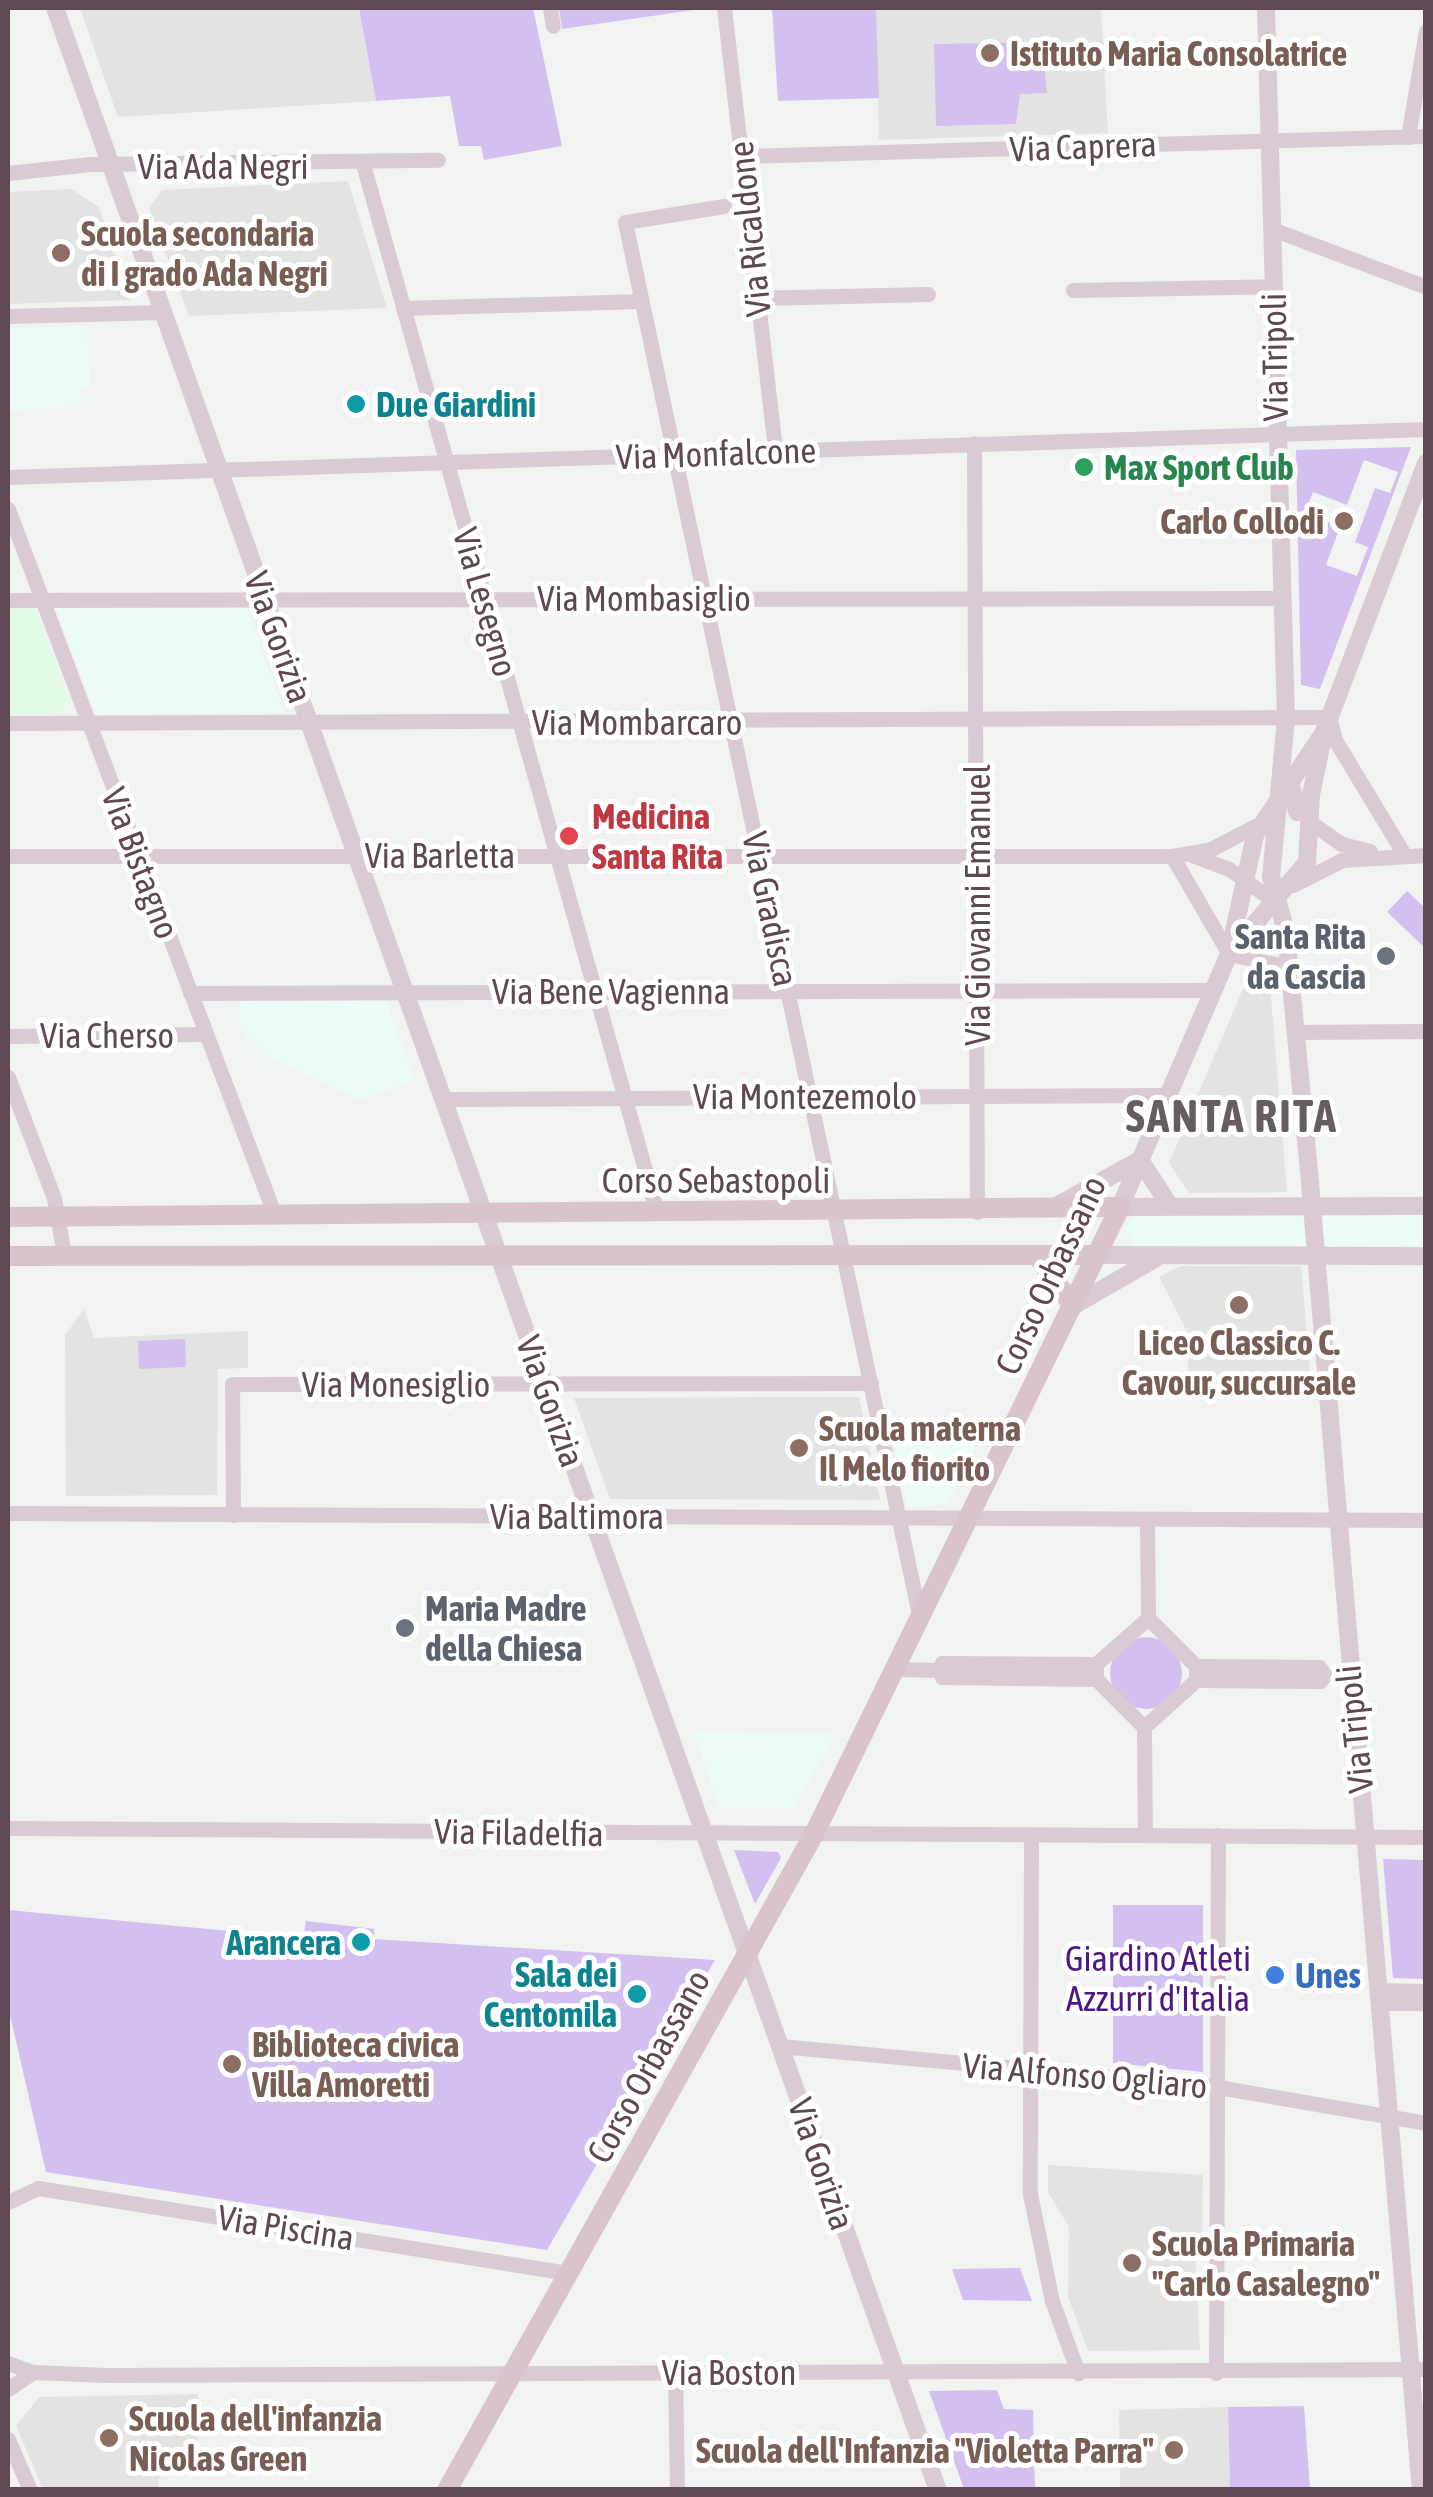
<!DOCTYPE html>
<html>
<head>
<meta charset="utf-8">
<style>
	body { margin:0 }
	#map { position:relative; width:1433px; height:2497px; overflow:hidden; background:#f1f3f1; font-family:"Asap Condensed",sans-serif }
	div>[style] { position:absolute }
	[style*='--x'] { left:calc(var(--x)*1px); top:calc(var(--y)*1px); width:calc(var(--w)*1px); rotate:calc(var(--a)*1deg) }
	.commercial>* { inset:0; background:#ebfcf7 }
	.education>* { inset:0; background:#e3e4e2 }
	.medical>* { inset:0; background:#e2fbe5 }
	.green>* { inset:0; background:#d3c0f0 }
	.round { border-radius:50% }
	.minor>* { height:15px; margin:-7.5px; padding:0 7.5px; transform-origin:7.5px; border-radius:7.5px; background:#dacad3 }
	.tertiary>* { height:18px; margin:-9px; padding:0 9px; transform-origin:9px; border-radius:9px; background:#dacad3 }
	.secondary>* { height:20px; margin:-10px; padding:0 10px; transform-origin:10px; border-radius:10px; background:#d9c4ce }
	.dots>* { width:28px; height:28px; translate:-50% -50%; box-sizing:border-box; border:5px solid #fff; border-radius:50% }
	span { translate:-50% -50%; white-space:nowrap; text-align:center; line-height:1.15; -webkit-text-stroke:10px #fff; paint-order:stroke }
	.education-label { font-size:35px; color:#785e54; font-weight:700 }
	.left { translate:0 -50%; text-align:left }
	.right { translate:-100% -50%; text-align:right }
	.street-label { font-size:35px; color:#5e4854 }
	.culture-label { font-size:35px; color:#0d838f; font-weight:700 }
	.leisure-label { font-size:35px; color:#27864d; font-weight:700 }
	.health-label { font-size:35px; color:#be3a42; font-weight:700 }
	.worship-label { font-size:35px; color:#5b616d; font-weight:700 }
	.park-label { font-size:35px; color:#4d1881 }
	.shop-label { font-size:35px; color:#366cbe; font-weight:700 }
	.district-label { font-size:45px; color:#665d61; font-weight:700; letter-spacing:2.5px }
	.frame { position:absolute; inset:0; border:10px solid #5e4854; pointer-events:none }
</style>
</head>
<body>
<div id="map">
	<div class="commercial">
		<i style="clip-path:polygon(87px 326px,90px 388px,80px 389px,81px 407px,8px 410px,8px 328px)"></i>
		<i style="clip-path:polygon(247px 607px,284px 713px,96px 714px,55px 608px)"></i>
		<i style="clip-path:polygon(385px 999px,415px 1080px,360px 1100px,269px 1057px,240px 1029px,239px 1001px)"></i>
		<i style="clip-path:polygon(1135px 1214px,1425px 1214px,1425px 1246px,1135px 1246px,1125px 1228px)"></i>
		<i style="clip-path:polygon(935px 1427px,976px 1446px,947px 1505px,907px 1506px,892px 1436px)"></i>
		<i style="clip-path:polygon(694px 1732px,829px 1734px,835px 1736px,793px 1808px,720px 1808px)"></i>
	</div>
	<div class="education">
		<i style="clip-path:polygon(80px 8px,359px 8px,376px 101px,118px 117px)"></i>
		<i style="clip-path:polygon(1101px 8px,1108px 133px,879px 140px,876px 9px)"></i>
		<i style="clip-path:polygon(348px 181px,387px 308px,189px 316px,149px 208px,162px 190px)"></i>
		<i style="clip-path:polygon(71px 189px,99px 207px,130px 300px,8px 304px,8px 192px)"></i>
		<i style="clip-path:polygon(1247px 979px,1270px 984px,1287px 1192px,1189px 1193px,1169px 1163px)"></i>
		<i style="clip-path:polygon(1180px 1266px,1301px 1266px,1311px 1380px,1188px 1385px,1188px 1333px,1159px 1277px)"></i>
		<i style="clip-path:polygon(84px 1309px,94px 1338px,248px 1331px,248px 1368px,218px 1369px,217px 1495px,66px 1496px,65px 1335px)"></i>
		<i style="clip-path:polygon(859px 1397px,880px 1500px,610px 1499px,574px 1398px)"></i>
		<i style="clip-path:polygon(1048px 2165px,1203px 2175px,1202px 2245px,1195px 2252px,1200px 2350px,1088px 2351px,1068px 2297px,1069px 2227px,1048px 2192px)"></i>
		<i style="clip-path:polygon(198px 2394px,198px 2449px,159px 2450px,159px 2489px,43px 2489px,16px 2426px,39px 2397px)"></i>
		<i style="clip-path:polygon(1228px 2407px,1230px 2489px,1120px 2489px,1119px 2410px)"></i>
	</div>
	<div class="medical">
		<i style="clip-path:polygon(8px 608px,35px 609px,70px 702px,58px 714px,8px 714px)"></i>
	</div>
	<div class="green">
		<i style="clip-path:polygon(359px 8px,533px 8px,562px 146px,484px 160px,481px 146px,459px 146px,450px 96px,376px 101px)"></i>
		<i style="clip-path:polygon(559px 8px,707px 8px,562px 29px)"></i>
		<i style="clip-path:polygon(772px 8px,885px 8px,876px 9px,879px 98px,778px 101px)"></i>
		<i style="clip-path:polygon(1042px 42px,1047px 93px,1020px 94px,1016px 124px,936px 126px,934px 44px)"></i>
		<i style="clip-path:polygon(evenodd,1411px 447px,1320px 689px,1301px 685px,1296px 450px,1411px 447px,1364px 460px,1398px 472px,1390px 493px,1375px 488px,1355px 542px,1368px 547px,1357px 576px,1326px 565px,1340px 527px,1305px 513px,1313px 492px,1347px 505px,1364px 460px)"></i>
		<i style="clip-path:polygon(1407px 891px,1425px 908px,1425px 948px,1387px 912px)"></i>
		<i style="clip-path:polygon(185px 1339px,186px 1367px,139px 1369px,138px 1341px)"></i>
		<i class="round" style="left:1110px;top:1637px;width:72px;height:72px"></i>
		<i style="clip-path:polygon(734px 1850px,778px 1852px,781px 1858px,755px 1904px)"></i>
		<i style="clip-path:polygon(1383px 1859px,1425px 1860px,1425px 1979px,1393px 1978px)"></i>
		<i style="clip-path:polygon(1113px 1905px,1203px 1905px,1203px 2072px,1113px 2063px)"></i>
		<i style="clip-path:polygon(8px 1910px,303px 1938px,306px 1921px,374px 1929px,374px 1939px,715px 1960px,547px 2250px,46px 2172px,8px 2006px)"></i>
		<i style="clip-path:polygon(1020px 2268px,1032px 2301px,963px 2300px,952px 2269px)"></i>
		<i style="clip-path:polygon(997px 2390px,1004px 2409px,1033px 2410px,1035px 2489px,964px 2489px,929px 2391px)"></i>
		<i style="clip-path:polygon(1304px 2406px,1310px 2489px,1230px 2489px,1228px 2407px)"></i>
	</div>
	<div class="minor">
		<i style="--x:550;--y:8;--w:18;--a:81"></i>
		<i style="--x:724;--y:8;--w:445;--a:83.4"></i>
		<i style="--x:1408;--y:137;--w:108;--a:-80.4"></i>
		<i style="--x:741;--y:156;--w:685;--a:-1.67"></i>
		<i style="--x:363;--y:164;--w:1089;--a:74.34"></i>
		<i style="--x:8;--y:173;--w:83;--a:-6.2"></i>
		<i style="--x:91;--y:164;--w:347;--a:-0.7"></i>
		<i style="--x:724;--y:206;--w:100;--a:170.8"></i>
		<i style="--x:625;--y:222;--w:1428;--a:78.08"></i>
		<i style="--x:1272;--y:229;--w:165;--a:20.6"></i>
		<i style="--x:1073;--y:290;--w:200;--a:-1.1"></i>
		<i style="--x:756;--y:298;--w:172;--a:-1.3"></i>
		<i style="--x:403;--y:308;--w:238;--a:-1.7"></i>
		<i style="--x:8;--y:316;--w:155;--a:-1.5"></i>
		<i style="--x:974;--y:443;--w:769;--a:89.78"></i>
		<i style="--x:8;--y:477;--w:1419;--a:-1.94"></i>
		<i style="--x:8;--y:509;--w:756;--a:69.31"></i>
		<i style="--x:8;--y:600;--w:1273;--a:-0.09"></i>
		<i style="--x:8;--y:723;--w:1321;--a:-0.26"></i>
		<i style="--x:1329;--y:717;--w:24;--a:75"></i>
		<i style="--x:1335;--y:740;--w:133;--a:58.8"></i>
		<i style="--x:1310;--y:822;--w:39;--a:35"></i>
		<i style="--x:1342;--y:844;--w:29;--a:14"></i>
		<i style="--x:1192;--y:855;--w:40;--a:21"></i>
		<i style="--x:1229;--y:869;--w:59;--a:35.3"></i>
		<i style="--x:8;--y:856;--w:1164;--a:0"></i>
		<i style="--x:1172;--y:856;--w:40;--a:-10"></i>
		<i style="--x:1211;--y:849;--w:56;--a:-27.5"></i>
		<i style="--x:1172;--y:856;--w:113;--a:59.8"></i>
		<i style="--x:1229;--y:954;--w:61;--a:12.2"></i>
		<i style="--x:1293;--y:885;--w:55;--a:-27"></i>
		<i style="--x:1342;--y:860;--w:84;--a:-3.4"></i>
		<i style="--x:190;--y:993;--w:1022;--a:-0.17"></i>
		<i style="--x:1295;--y:1032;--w:131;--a:-0.4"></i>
		<i style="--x:8;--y:1036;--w:198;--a:-0.6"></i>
		<i style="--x:8;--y:1077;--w:129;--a:69.2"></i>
		<i style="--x:54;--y:1198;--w:58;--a:80"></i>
		<i style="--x:444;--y:1099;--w:723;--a:-0.32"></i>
		<i style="--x:8;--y:1513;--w:1418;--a:0.28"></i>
		<i style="--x:233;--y:1515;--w:131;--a:-90.4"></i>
		<i style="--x:232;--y:1384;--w:639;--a:-0.09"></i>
		<i style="--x:1147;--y:1520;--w:98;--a:89.4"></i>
		<i style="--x:1096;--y:1664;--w:15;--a:90"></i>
		<i style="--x:1096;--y:1679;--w:68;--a:45"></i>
		<i style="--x:1144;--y:1727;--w:70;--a:-42.1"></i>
		<i style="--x:1196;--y:1680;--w:14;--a:-90"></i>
		<i style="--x:1196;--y:1666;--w:68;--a:-135"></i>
		<i style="--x:1148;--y:1618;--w:69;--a:138.5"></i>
		<i style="--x:1096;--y:1664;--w:154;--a:-179.6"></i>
		<i style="--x:942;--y:1663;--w:14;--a:90"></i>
		<i style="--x:942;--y:1677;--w:154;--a:0.7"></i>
		<i style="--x:895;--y:1669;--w:47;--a:1.2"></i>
		<i style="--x:1196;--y:1680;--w:124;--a:0.5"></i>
		<i style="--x:1320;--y:1681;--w:8;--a:-50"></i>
		<i style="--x:1325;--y:1675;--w:10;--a:-127"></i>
		<i style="--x:1319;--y:1667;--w:123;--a:-179.5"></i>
		<i style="--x:1144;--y:1727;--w:107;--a:89.5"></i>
		<i style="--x:8;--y:1828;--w:1418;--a:0.36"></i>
		<i style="--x:1031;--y:1834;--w:360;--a:90.2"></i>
		<i style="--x:1030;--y:2194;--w:109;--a:78.4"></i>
		<i style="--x:1052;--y:2301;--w:77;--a:70.1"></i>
		<i style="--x:1377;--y:1990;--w:49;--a:1.2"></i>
		<i style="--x:1378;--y:2003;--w:48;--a:0"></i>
		<i style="--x:780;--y:2046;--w:440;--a:5.3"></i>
		<i style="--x:1218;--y:2087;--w:211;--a:9.8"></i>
		<i style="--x:8;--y:2202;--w:33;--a:-25"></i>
		<i style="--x:38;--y:2188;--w:537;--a:9.11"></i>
		<i style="--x:8;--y:2363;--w:27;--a:20"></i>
		<i style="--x:33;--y:2372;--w:73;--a:2.4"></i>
		<i style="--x:106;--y:2375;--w:1320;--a:-0.26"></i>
		<i style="--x:675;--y:2373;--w:117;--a:89"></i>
		<i style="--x:1216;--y:2373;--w:538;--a:-89.79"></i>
		<i style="--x:8;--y:2389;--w:30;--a:-34"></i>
		<i style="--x:8;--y:2439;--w:56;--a:66.7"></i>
	</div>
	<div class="tertiary">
		<i style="--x:55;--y:8;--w:2634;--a:70.42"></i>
		<i style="--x:1266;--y:8;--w:711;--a:88.39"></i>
		<i style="--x:1286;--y:719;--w:159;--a:95.4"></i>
		<i style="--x:1271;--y:877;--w:57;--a:74.7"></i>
		<i style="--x:1286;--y:932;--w:252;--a:84.5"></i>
		<i style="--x:1310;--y:1183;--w:1312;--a:85.15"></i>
		<i style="--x:1324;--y:732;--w:124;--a:123.8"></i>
		<i style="--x:1255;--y:835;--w:122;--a:102.3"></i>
		<i style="--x:1229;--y:954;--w:275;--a:113.3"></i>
		<i style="--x:1120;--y:1207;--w:306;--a:-0.2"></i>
		<i style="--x:1290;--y:781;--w:32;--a:77"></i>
		<i style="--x:1229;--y:954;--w:121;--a:-49.7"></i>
		<i style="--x:1307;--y:862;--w:67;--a:-86.6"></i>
		<i style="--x:1311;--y:795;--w:64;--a:-78.3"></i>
		<i style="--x:1324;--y:732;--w:288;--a:-69.2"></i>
		<i style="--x:1140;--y:1160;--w:55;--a:56.9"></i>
		<i style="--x:1053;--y:1208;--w:99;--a:-28.9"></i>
		<i style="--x:1098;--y:1255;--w:328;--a:0.2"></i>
		<i style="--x:1073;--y:1306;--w:96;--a:-30"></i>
	</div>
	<div class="secondary">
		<i style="--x:8;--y:1217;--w:1112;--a:-0.52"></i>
		<i style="--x:1120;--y:1207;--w:698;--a:116.01"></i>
		<i style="--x:814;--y:1834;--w:752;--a:119.22"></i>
		<i style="--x:1037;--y:1255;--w:62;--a:54.8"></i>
		<i style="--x:8;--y:1256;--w:1090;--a:-0.05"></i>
	</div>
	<div class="dots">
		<i style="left:990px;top:53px;background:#8d6e63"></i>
		<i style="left:61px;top:253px;background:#8d6e63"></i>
		<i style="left:356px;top:404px;background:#0f9aa8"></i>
		<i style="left:1084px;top:467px;background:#2e9e5b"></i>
		<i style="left:1344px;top:521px;background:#8d6e63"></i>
		<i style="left:569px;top:836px;background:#e0444e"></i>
		<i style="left:1386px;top:956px;background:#6b7280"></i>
		<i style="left:1239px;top:1305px;background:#8d6e63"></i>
		<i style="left:799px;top:1448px;background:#8d6e63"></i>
		<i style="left:405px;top:1628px;background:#6b7280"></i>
		<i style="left:361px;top:1942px;background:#0f9aa8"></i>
		<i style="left:1275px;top:1975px;background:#3f7fe0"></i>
		<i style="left:637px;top:1994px;background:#0f9aa8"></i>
		<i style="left:232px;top:2064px;background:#8d6e63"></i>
		<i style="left:1132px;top:2263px;background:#8d6e63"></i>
		<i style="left:109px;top:2438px;background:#8d6e63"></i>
		<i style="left:1174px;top:2450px;background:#8d6e63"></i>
	</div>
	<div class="education-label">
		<span class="left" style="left:1010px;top:53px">Istituto Maria Consolatrice</span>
		<span class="left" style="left:81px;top:253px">Scuola secondaria<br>di I grado Ada Negri</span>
		<span class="right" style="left:1324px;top:521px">Carlo Collodi</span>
		<span style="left:1239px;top:1362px">Liceo Classico C.<br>Cavour, succursale</span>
		<span class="left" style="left:819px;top:1448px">Scuola materna<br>Il Melo fiorito</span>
		<span class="left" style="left:252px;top:2064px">Biblioteca civica<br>Villa Amoretti</span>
		<span class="left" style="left:1152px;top:2263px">Scuola Primaria<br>"Carlo Casalegno"</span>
		<span class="left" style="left:129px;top:2438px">Scuola dell'infanzia<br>Nicolas Green</span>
		<span class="right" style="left:1154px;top:2450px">Scuola dell'Infanzia "Violetta Parra"</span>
	</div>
	<div class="street-label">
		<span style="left:1083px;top:146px;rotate:-2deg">Via Caprera</span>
		<span style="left:223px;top:166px">Via Ada Negri</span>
		<span style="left:749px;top:229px;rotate:-96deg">Via Ricaldone</span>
		<span style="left:1274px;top:357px;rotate:-91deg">Via Tripoli</span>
		<span style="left:716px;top:453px;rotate:-2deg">Via Monfalcone</span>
		<span style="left:644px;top:598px">Via Mombasiglio</span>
		<span style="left:486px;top:602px;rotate:74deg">Via Lesegno</span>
		<span style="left:279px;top:637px;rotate:70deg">Via Gorizia</span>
		<span style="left:637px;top:722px">Via Mombarcaro</span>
		<span style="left:440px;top:855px">Via Barletta</span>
		<span style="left:141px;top:863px;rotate:69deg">Via Bistagno</span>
		<span style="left:977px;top:905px;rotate:-90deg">Via Giovanni Emanuel</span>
		<span style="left:771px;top:909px;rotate:78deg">Via Gradisca</span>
		<span style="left:611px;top:991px">Via Bene Vagienna</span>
		<span style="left:107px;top:1035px">Via Cherso</span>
		<span style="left:805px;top:1096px">Via Montezemolo</span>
		<span style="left:716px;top:1180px">Corso Sebastopoli</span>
		<span style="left:1050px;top:1275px;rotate:-65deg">Corso Orbassano</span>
		<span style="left:396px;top:1384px">Via Monesiglio</span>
		<span style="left:551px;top:1401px;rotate:70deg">Via Gorizia</span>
		<span style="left:577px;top:1516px">Via Baltimora</span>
		<span style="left:1354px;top:1729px;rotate:-96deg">Via Tripoli</span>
		<span style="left:519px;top:1832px;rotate:1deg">Via Filadelfia</span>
		<span style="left:648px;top:2066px;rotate:-61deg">Corso Orbassano</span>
		<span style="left:1085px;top:2075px;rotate:5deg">Via Alfonso Ogliaro</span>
		<span style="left:822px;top:2164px;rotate:71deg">Via Gorizia</span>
		<span style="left:286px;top:2227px;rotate:9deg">Via Piscina</span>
		<span style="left:729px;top:2372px">Via Boston</span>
	</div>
	<div class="culture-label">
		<span class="left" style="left:376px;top:404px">Due Giardini</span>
		<span class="right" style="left:341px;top:1942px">Arancera</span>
		<span class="right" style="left:617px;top:1994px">Sala dei<br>Centomila</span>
	</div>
	<div class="leisure-label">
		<span class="left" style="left:1104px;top:467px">Max Sport Club</span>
	</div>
	<div class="health-label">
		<span class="left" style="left:592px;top:836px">Medicina<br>Santa Rita</span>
	</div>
	<div class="worship-label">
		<span class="right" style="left:1366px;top:956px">Santa Rita<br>da Cascia</span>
		<span class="left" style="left:425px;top:1628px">Maria Madre<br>della Chiesa</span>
	</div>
	<div class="park-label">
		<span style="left:1158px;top:1978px">Giardino Atleti<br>Azzurri d'Italia</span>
	</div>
	<div class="shop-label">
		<span class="left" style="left:1295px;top:1975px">Unes</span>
	</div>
	<div class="district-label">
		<span style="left:1232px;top:1117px">SANTA RITA</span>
	</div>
	<div class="frame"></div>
</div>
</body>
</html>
